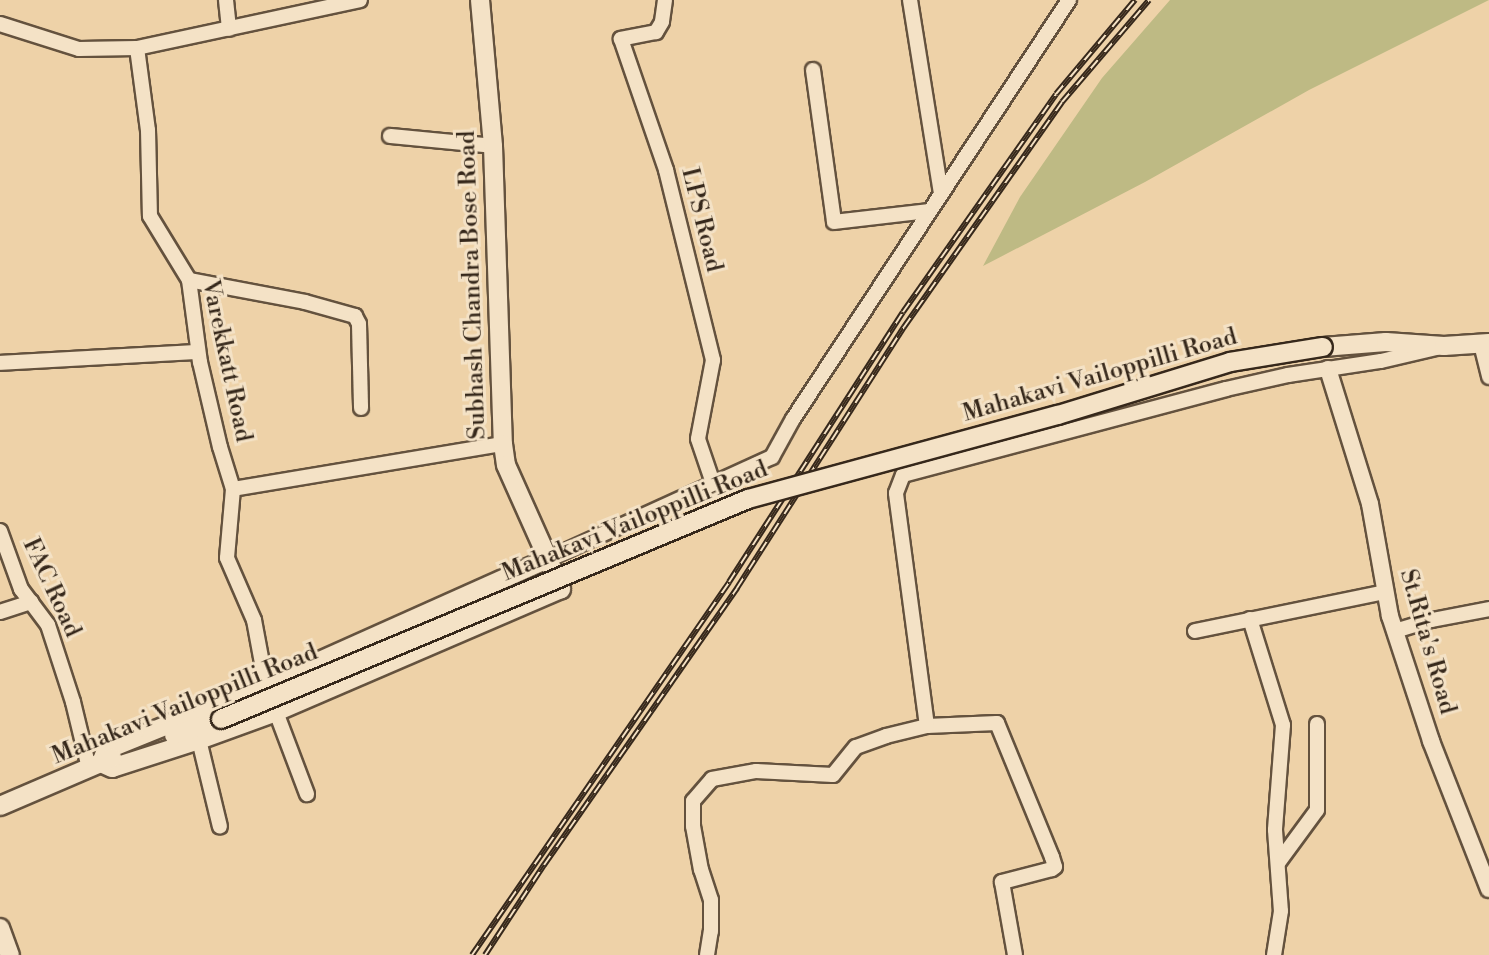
<!DOCTYPE html>
<html>
<head>
<meta charset="utf-8">
<style>
	body { margin:0 }
	#map { position:relative; width:1489px; height:955px; overflow:hidden; background:#eed2a8; font-family:"Libre Bodoni",serif }
	div>[style] { position:absolute }
	[style*='--x'] { left:calc(var(--x)*1px); top:calc(var(--y)*1px); width:calc(var(--w)*1px); rotate:calc(var(--a)*1deg) }
	.green>* { inset:0; background:#beba84 }
	.roads { filter:drop-shadow(2px 0 #64523e) drop-shadow(-2px 0 #64523e) drop-shadow(0 2px #64523e) drop-shadow(0 -2px #64523e) }
	.minor>* { height:14px; margin:-7px; padding:0 7px; transform-origin:7px; border-radius:7px; background:#f4e2c6 }
	.tertiary>* { height:16px; margin:-8px; padding:0 8px; transform-origin:8px; border-radius:8px; background:#f4e2c6 }
	.secondary>* { height:18px; margin:-9px; padding:0 9px; transform-origin:9px; border-radius:9px; background:#f4e2c6 }
	.rail>* { height:6px; margin-top:-3px; transform-origin:0; background:repeating-linear-gradient(90deg,#f4e2c6 0 11px,#36281b 0 22px); box-sizing:border-box; border-block:2px solid #36281b }
	.bridges { filter:drop-shadow(2px 0 #36281b) drop-shadow(-2px 0 #36281b) drop-shadow(0 2px #36281b) drop-shadow(0 -2px #36281b) }
	.secondary-bridge>* { height:18px; margin:-9px; padding:0 9px; transform-origin:9px; border-radius:9px; background:#f4e2c6 }
	span { translate:-50% -50%; white-space:nowrap; text-align:center; line-height:1.15; -webkit-text-stroke:6px #f4e2c6; paint-order:stroke }
	.street-label { font-size:24px; color:#36281b }
</style>
</head>
<body>
<div id="map">
	<div class="green">
		<i style="clip-path:polygon(1170px 0,1489px 0,1309px 90px,1145px 182px,983px 266px,1020px 197px,1102px 78px)"></i>
	</div>
	<div class="roads">
		<div class="minor">
			<i style="--x:226;--y:0;--w:29;--a:84"></i>
			<i style="--x:665;--y:0;--w:22;--a:98"></i>
			<i style="--x:662;--y:22;--w:12;--a:121"></i>
			<i style="--x:656;--y:32;--w:36;--a:169"></i>
			<i style="--x:621;--y:39;--w:139;--a:71"></i>
			<i style="--x:666;--y:170;--w:196;--a:76.1"></i>
			<i style="--x:713;--y:360;--w:80;--a:100.8"></i>
			<i style="--x:698;--y:439;--w:46;--a:71.2"></i>
			<i style="--x:910;--y:0;--w:196;--a:80.9"></i>
			<i style="--x:0;--y:24;--w:83;--a:17.6"></i>
			<i style="--x:79;--y:49;--w:58;--a:-1"></i>
			<i style="--x:137;--y:48;--w:228;--a:-12.1"></i>
			<i style="--x:137;--y:48;--w:83;--a:82.4"></i>
			<i style="--x:148;--y:130;--w:86;--a:88.7"></i>
			<i style="--x:150;--y:216;--w:75;--a:58.6"></i>
			<i style="--x:189;--y:280;--w:83;--a:82.4"></i>
			<i style="--x:200;--y:362;--w:87;--a:76.8"></i>
			<i style="--x:220;--y:447;--w:44;--a:72.8"></i>
			<i style="--x:233;--y:489;--w:69;--a:95"></i>
			<i style="--x:227;--y:558;--w:68;--a:66.5"></i>
			<i style="--x:254;--y:620;--w:66;--a:79.5"></i>
			<i style="--x:813;--y:70;--w:153;--a:82.1"></i>
			<i style="--x:834;--y:222;--w:96;--a:-6.6"></i>
			<i style="--x:390;--y:136;--w:103;--a:5.5"></i>
			<i style="--x:189;--y:280;--w:118;--a:10.7"></i>
			<i style="--x:305;--y:302;--w:52;--a:15.6"></i>
			<i style="--x:355;--y:316;--w:9;--a:63"></i>
			<i style="--x:359;--y:324;--w:84;--a:88.6"></i>
			<i style="--x:1481;--y:344;--w:34;--a:76"></i>
			<i style="--x:0;--y:363;--w:198;--a:-3.2"></i>
			<i style="--x:233;--y:489;--w:274;--a:-9.5"></i>
			<i style="--x:0;--y:531;--w:62;--a:70.1"></i>
			<i style="--x:21;--y:589;--w:45;--a:53.1"></i>
			<i style="--x:48;--y:625;--w:81;--a:72"></i>
			<i style="--x:73;--y:702;--w:68;--a:76.4"></i>
			<i style="--x:548;--y:559;--w:246;--a:-24.5"></i>
			<i style="--x:772;--y:457;--w:43;--a:-61.1"></i>
			<i style="--x:793;--y:419;--w:502;--a:-56.63"></i>
			<i style="--x:0;--y:612;--w:33;--a:-18"></i>
			<i style="--x:1250;--y:619;--w:111;--a:72.7"></i>
			<i style="--x:1283;--y:725;--w:105;--a:94.4"></i>
			<i style="--x:1275;--y:830;--w:81;--a:85.8"></i>
			<i style="--x:1281;--y:911;--w:45;--a:99"></i>
			<i style="--x:1195;--y:631;--w:194;--a:-11.6"></i>
			<i style="--x:1395;--y:631;--w:39;--a:-17"></i>
			<i style="--x:1432;--y:620;--w:58;--a:-10.9"></i>
			<i style="--x:276;--y:712;--w:88;--a:69.3"></i>
			<i style="--x:927;--y:726;--w:70;--a:-2.5"></i>
			<i style="--x:997;--y:723;--w:145;--a:67.7"></i>
			<i style="--x:1052;--y:857;--w:10;--a:73"></i>
			<i style="--x:1055;--y:867;--w:4;--a:146"></i>
			<i style="--x:1052;--y:869;--w:52;--a:165.4"></i>
			<i style="--x:1002;--y:882;--w:74;--a:79.9"></i>
			<i style="--x:199;--y:740;--w:89;--a:76.4"></i>
			<i style="--x:1278;--y:863;--w:66;--a:-53.7"></i>
			<i style="--x:1317;--y:810;--w:86;--a:-90"></i>
			<i style="--x:707;--y:955;--w:24;--a:-81"></i>
			<i style="--x:711;--y:931;--w:31;--a:-90"></i>
			<i style="--x:711;--y:900;--w:32;--a:-108"></i>
			<i style="--x:701;--y:870;--w:45;--a:-100.3"></i>
			<i style="--x:693;--y:826;--w:25;--a:-90"></i>
			<i style="--x:693;--y:801;--w:29;--a:-49"></i>
			<i style="--x:712;--y:779;--w:45;--a:-10.3"></i>
			<i style="--x:756;--y:771;--w:77;--a:3"></i>
			<i style="--x:833;--y:775;--w:36;--a:-51"></i>
			<i style="--x:856;--y:747;--w:32;--a:-20"></i>
			<i style="--x:886;--y:736;--w:42;--a:-13.7"></i>
			<i style="--x:927;--y:726;--w:235;--a:-97.6"></i>
			<i style="--x:896;--y:493;--w:19;--a:-69"></i>
			<i style="--x:903;--y:475;--w:334;--a:-14.9"></i>
			<i style="--x:1226;--y:389;--w:64;--a:-12.7"></i>
			<i style="--x:1288;--y:375;--w:94;--a:-8.6"></i>
			<i style="--x:1381;--y:361;--w:57;--a:-13.3"></i>
		</div>
		<div class="tertiary">
			<i style="--x:1328;--y:369;--w:141;--a:72.7"></i>
			<i style="--x:1370;--y:504;--w:114;--a:79.9"></i>
			<i style="--x:1390;--y:616;--w:132;--a:71.8"></i>
			<i style="--x:1431;--y:741;--w:159;--a:68.6"></i>
		</div>
		<div class="secondary">
			<i style="--x:480;--y:0;--w:147;--a:84.9"></i>
			<i style="--x:493;--y:146;--w:298;--a:88.1"></i>
			<i style="--x:503;--y:444;--w:21;--a:82"></i>
			<i style="--x:506;--y:465;--w:103;--a:65.9"></i>
			<i style="--x:1323;--y:347;--w:63;--a:-4.5"></i>
			<i style="--x:1386;--y:342;--w:58;--a:3.9"></i>
			<i style="--x:1444;--y:346;--w:45;--a:-3.8"></i>
			<i style="--x:548;--y:559;--w:33;--a:67"></i>
			<i style="--x:561;--y:589;--w:310;--a:156.7"></i>
			<i style="--x:276;--y:712;--w:82;--a:160"></i>
			<i style="--x:199;--y:740;--w:91;--a:162.2"></i>
			<i style="--x:112;--y:768;--w:12;--a:-156"></i>
			<i style="--x:101;--y:763;--w:14;--a:-69"></i>
			<i style="--x:106;--y:750;--w:173;--a:-22.1"></i>
			<i style="--x:266;--y:685;--w:309;--a:-24.1"></i>
			<i style="--x:174;--y:735;--w:50;--a:-18.8"></i>
			<i style="--x:0;--y:806;--w:122;--a:-23.2"></i>
			<i style="--x:0;--y:928;--w:29;--a:70"></i>
		</div>
	</div>
	<div class="rail">
		<i style="--x:472;--y:955;--w:453;--a:-55.4"></i>
		<i style="--x:729;--y:582;--w:321;--a:-57.2"></i>
		<i style="--x:903;--y:312;--w:266;--a:-54.9"></i>
		<i style="--x:1056;--y:94;--w:123;--a:-50"></i>
		<i style="--x:485;--y:955;--w:108;--a:-56.8"></i>
		<i style="--x:544;--y:865;--w:338;--a:-55.1"></i>
		<i style="--x:737;--y:588;--w:310;--a:-57.4"></i>
		<i style="--x:904;--y:327;--w:275;--a:-54.9"></i>
		<i style="--x:1062;--y:102;--w:134;--a:-49.5"></i>
	</div>
	<div class="bridges">
		<div class="secondary-bridge">
			<i style="--x:221;--y:719;--w:571;--a:-22.66"></i>
			<i style="--x:748;--y:499;--w:321;--a:-15.2"></i>
			<i style="--x:1058;--y:415;--w:180;--a:-17.1"></i>
			<i style="--x:1230;--y:362;--w:94;--a:-9.2"></i>
		</div>
	</div>
	<div class="street-label">
		<span style="left:701px;top:220px;rotate:76deg">LPS Road</span>
		<span style="left:473px;top:285px;rotate:-92deg">Subhash Chandra Bose Road</span>
		<span style="left:226px;top:361px;rotate:78deg">Varekkatt Road</span>
		<span style="left:1100px;top:376px;rotate:-16deg">Mahakavi Vailoppilli Road</span>
		<span style="left:635px;top:522px;rotate:-22deg">Mahakavi Vailoppilli Road</span>
		<span style="left:51px;top:588px;rotate:65deg">FAC Road</span>
		<span style="left:1427px;top:642px;rotate:74deg">St.Rita's Road</span>
		<span style="left:185px;top:705px;rotate:-22deg">Mahakavi Vailoppilli Road</span>
	</div>
</div>
</body>
</html>
